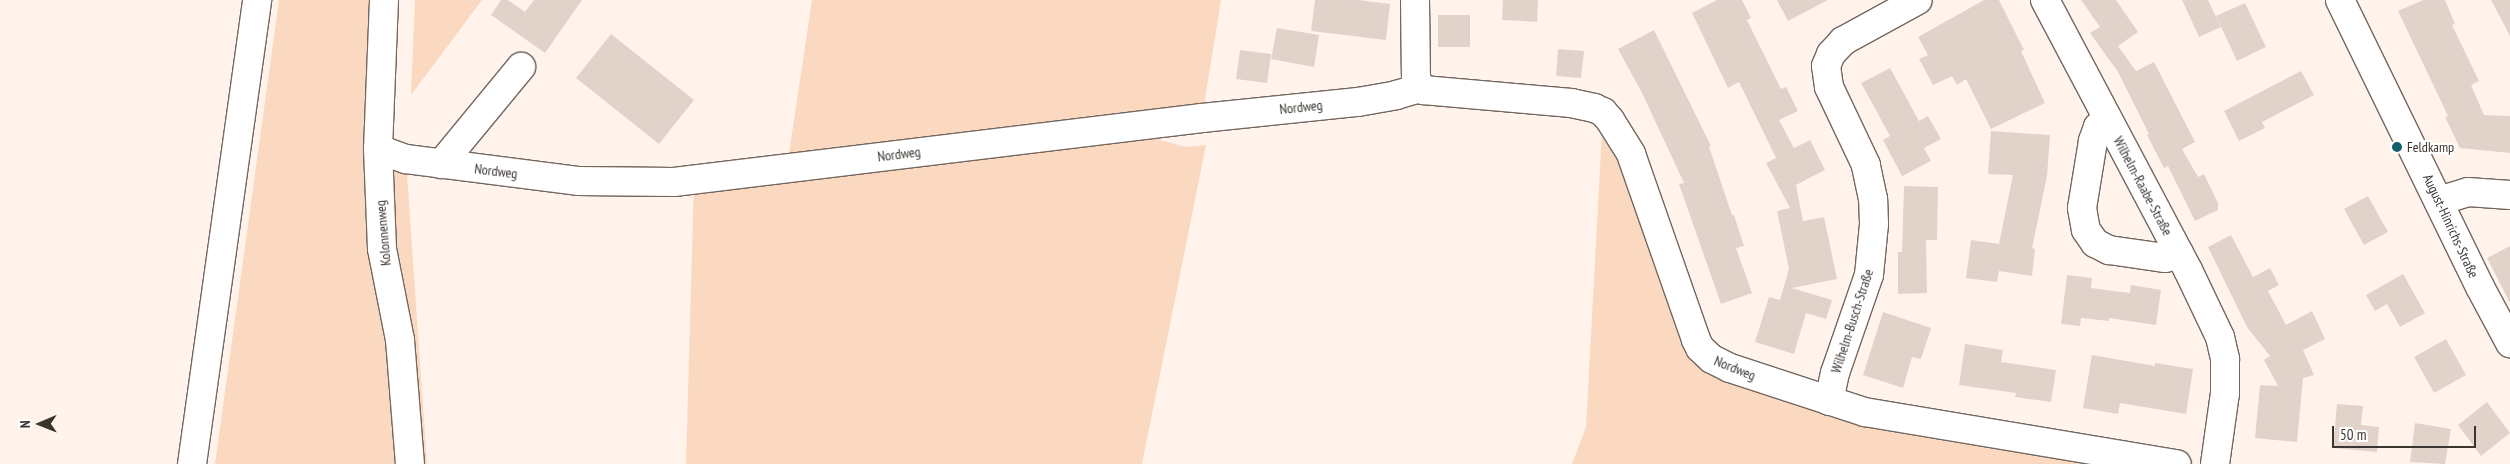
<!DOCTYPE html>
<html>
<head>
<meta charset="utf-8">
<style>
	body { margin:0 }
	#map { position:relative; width:2510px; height:464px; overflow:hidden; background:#fff3ec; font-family:"PT Sans Narrow",sans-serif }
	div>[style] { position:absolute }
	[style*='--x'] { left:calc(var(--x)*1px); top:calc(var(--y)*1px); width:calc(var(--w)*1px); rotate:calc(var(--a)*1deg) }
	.green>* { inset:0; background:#fbd9c1 }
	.building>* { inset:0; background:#e1d3ca }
	.roads { filter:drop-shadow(1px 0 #73675f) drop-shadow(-1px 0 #73675f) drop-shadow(0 1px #73675f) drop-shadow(0 -1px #73675f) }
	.minor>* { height:28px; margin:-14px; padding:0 14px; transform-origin:14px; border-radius:14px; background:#fff }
	.dots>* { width:14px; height:14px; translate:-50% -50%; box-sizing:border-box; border:2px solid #fff; border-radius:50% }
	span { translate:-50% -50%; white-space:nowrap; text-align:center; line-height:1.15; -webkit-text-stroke:4px #fff; paint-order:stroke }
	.street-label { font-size:14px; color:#3a3531 }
	.poi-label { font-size:14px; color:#3a3531 }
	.left { translate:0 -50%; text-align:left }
	.north { position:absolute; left:15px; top:399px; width:50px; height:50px; -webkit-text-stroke:4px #fff; paint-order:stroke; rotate:269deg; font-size:14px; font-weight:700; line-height:20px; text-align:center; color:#3a3531 }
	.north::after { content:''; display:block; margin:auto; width:18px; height:22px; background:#3a3531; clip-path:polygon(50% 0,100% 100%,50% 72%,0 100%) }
	.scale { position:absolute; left:2332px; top:426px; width:144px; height:22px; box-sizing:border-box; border:2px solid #3a3531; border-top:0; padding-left:6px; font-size:15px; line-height:18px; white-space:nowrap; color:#3a3531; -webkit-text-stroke:4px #fff; paint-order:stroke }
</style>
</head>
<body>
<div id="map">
	<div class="green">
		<i style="clip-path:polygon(279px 0,369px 0,368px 155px,406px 159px,427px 464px,215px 464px)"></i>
		<i style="clip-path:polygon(415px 0,482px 0,411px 95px)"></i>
		<i style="clip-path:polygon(812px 0,1221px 0,1202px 118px,788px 160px)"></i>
		<i style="clip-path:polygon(1603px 112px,1705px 373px,2130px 464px,1572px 464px,1586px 427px)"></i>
		<i style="clip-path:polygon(1154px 138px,1185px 147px,1206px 145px,1142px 464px,686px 464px,694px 179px)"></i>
	</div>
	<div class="building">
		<i style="clip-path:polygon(501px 0,508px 0,525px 12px,534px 0,582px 0,545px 53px,491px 15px)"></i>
		<i style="clip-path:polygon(1315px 0,1358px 0,1390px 4px,1386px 40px,1311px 31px)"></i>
		<i style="clip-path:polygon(1503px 0,1538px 0,1537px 22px,1502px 20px)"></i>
		<i style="clip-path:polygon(1717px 0,1742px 0,1751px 18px,1747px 20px,1781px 89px,1786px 87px,1798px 111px,1779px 120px,1794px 148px,1810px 140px,1825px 170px,1796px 185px,1803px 221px,1824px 217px,1837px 279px,1792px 288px,1832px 300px,1826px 319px,1806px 313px,1794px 354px,1755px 342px,1769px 297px,1780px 300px,1789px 269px,1777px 211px,1790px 208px,1766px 163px,1776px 158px,1739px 82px,1728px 88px,1692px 13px)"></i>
		<i style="clip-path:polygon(1777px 0,1828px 0,1788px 21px)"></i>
		<i style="clip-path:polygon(1984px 0,1999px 0,2024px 50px,2021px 51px,2045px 103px,1991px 129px,1966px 79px,1957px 85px,1952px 76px,1933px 85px,1919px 59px,1928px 55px,1918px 37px)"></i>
		<i style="clip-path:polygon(2081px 0,2116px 0,2138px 32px,2118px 46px,2136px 71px,2154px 62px,2195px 142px,2182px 149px,2198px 177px,2204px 174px,2218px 203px,2218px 210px,2195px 221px,2168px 166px,2164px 168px,2147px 135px,2149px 134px,2118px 72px,2090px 33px,2100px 27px)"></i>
		<i style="clip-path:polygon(2182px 0,2208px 0,2221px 27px,2199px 37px)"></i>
		<i style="clip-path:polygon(2423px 0,2445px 0,2455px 24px,2452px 25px,2479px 81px,2471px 85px,2484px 115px,2510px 116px,2510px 153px,2460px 148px,2445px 117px,2448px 116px,2398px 11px)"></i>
		<i style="clip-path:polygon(2491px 0,2510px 0,2510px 36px)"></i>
		<i style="clip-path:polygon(2245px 3px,2266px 47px,2237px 61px,2216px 16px)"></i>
		<i style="clip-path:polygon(1438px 15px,1470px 15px,1470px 47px,1438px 47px)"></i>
		<i style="clip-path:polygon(1277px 28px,1319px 35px,1314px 67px,1271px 59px)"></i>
		<i style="clip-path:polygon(1654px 30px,1711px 146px,1709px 147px,1732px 215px,1734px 215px,1744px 246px,1736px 248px,1752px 293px,1721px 304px,1679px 184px,1684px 183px,1643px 95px,1618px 49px)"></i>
		<i style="clip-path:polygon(611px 34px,694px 100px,659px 144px,576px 78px)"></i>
		<i style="clip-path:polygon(1558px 49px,1584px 51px,1581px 78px,1556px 76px)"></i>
		<i style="clip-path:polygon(1240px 50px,1271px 54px,1267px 83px,1236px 79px)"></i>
		<i style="clip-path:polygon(1890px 68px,1919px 121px,1928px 116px,1941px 139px,1924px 148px,1931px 161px,1902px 176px,1883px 140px,1890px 136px,1861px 83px)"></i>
		<i style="clip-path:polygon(2301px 71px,2314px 95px,2262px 122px,2265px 128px,2239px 141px,2224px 111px)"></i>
		<i style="clip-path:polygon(1991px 131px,2050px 135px,2047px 176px,2032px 248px,2035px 249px,2032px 276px,1999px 271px,1997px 282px,1966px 278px,1971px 240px,1999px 244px,2013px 175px,1988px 174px)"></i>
		<i style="clip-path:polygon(1904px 186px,1938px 187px,1937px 240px,1926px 240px,1927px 293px,1898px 294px,1898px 252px,1902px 252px)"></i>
		<i style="clip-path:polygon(2368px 196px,2388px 232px,2364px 245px,2344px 209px)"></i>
		<i style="clip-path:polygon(2231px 235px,2253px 277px,2270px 268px,2279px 285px,2268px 291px,2286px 325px,2312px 311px,2325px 339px,2303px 350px,2314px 375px,2303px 378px,2297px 442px,2255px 438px,2260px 385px,2278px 386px,2264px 360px,2270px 356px,2247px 327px,2208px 247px)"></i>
		<i style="clip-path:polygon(2510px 246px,2510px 303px,2487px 258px)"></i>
		<i style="clip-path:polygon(2403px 274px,2425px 313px,2400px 327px,2387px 304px,2375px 311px,2366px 295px)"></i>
		<i style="clip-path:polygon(2067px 275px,2092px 278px,2091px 288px,2130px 293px,2131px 285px,2161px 290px,2156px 325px,2109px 318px,2109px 321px,2081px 318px,2080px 326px,2061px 324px)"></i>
		<i style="clip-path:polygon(1883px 312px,1931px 328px,1921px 359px,1912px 357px,1903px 388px,1863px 375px)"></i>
		<i style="clip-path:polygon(2446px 339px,2466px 375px,2434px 393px,2414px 357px)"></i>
		<i style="clip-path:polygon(1965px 344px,2003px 350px,2001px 362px,2056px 370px,2051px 402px,2015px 397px,2016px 393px,1959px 385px)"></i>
		<i style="clip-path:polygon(2092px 355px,2155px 366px,2155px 363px,2193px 369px,2186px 414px,2120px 403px,2118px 414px,2083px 408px)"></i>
		<i style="clip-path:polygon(2487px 402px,2510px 433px,2481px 456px,2458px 425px)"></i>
		<i style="clip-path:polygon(2337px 404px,2363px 406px,2361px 425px,2379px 427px,2377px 452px,2333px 448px)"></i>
		<i style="clip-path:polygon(2415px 423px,2451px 429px,2445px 464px,2410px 462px)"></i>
	</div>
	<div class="roads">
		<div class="minor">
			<i style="--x:384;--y:0;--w:149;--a:92.3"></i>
			<i style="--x:378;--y:149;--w:100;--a:87.7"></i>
			<i style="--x:382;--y:249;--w:93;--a:78.8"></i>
			<i style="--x:400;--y:340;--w:124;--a:85.4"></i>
			<i style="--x:1415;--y:0;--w:77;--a:89.3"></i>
			<i style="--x:1416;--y:77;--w:12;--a:70"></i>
			<i style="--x:1420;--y:88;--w:4;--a:34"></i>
			<i style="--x:1423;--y:90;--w:149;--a:5"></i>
			<i style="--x:1571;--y:103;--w:24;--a:12"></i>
			<i style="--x:1594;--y:108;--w:10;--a:24"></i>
			<i style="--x:1603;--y:112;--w:11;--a:49"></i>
			<i style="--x:1610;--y:120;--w:40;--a:58"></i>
			<i style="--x:1631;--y:154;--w:197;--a:70.7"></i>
			<i style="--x:1696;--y:340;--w:9;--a:63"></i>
			<i style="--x:1700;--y:348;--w:16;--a:43"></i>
			<i style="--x:1712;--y:359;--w:20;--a:27"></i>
			<i style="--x:1730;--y:368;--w:142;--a:18.1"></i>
			<i style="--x:1865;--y:412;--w:316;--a:9.5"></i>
			<i style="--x:2045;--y:0;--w:306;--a:62.1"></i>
			<i style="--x:2188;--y:270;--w:74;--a:64.5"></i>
			<i style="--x:2220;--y:337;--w:23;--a:77"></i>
			<i style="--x:2225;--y:359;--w:34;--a:90"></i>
			<i style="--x:2225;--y:393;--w:72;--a:98"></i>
			<i style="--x:2340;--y:0;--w:319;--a:64"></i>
			<i style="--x:2480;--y:287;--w:64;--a:61.8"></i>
			<i style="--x:2107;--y:118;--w:13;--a:135"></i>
			<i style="--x:2098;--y:127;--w:15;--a:110"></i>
			<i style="--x:2093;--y:141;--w:68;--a:99.3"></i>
			<i style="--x:2082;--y:208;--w:22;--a:80"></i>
			<i style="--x:2086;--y:230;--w:16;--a:55"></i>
			<i style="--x:2095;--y:243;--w:16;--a:27"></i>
			<i style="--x:2109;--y:250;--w:57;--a:8.1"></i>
			<i style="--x:2165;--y:258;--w:15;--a:-16"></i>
			<i style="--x:378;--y:149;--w:30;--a:20"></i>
			<i style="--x:406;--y:159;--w:173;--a:7.3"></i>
			<i style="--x:578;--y:181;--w:96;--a:0.6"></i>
			<i style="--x:674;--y:182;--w:532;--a:-6.91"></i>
			<i style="--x:1202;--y:118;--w:157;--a:-5.9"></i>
			<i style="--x:1358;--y:102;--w:39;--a:-10"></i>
			<i style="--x:1396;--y:95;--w:25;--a:-16"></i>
			<i style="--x:441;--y:164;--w:126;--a:-50.5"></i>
			<i style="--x:2439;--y:201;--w:30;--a:-17"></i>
			<i style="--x:2468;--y:192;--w:42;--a:4.1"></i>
			<i style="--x:1829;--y:401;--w:29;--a:-78"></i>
			<i style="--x:1835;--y:373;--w:104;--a:-70.9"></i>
			<i style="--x:1869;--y:275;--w:51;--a:-84.4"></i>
			<i style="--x:1874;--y:224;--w:25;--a:-92"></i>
			<i style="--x:1873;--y:199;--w:35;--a:-102"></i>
			<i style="--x:1866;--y:165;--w:86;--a:-115.4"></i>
			<i style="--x:1829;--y:87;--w:21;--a:-98"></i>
			<i style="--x:1826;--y:66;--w:13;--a:-67"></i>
			<i style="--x:1831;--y:54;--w:18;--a:-47"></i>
			<i style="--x:1843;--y:41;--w:85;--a:-28.7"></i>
			<i style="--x:192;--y:464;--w:469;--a:-82"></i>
		</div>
	</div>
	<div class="dots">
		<i style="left:2397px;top:147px;background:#116069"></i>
	</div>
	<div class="street-label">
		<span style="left:1301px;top:107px;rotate:-6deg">Nordweg</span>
		<span style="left:899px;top:154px;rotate:-7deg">Nordweg</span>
		<span style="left:496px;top:171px;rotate:7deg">Nordweg</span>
		<span style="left:2143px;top:186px;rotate:62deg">Wilhelm-Raabe-Straße</span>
		<span style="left:2451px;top:226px;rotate:65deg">August-Hinrichs-Straße</span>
		<span style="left:383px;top:233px;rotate:-95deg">Kolonnenweg</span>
		<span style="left:1852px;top:321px;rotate:-72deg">Wilhelm-Busch-Straße</span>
		<span style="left:1735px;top:368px;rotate:22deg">Nordweg</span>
	</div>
	<div class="poi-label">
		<span class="left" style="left:2407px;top:147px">Feldkamp</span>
	</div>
	<div class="north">N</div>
	<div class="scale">50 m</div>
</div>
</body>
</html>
